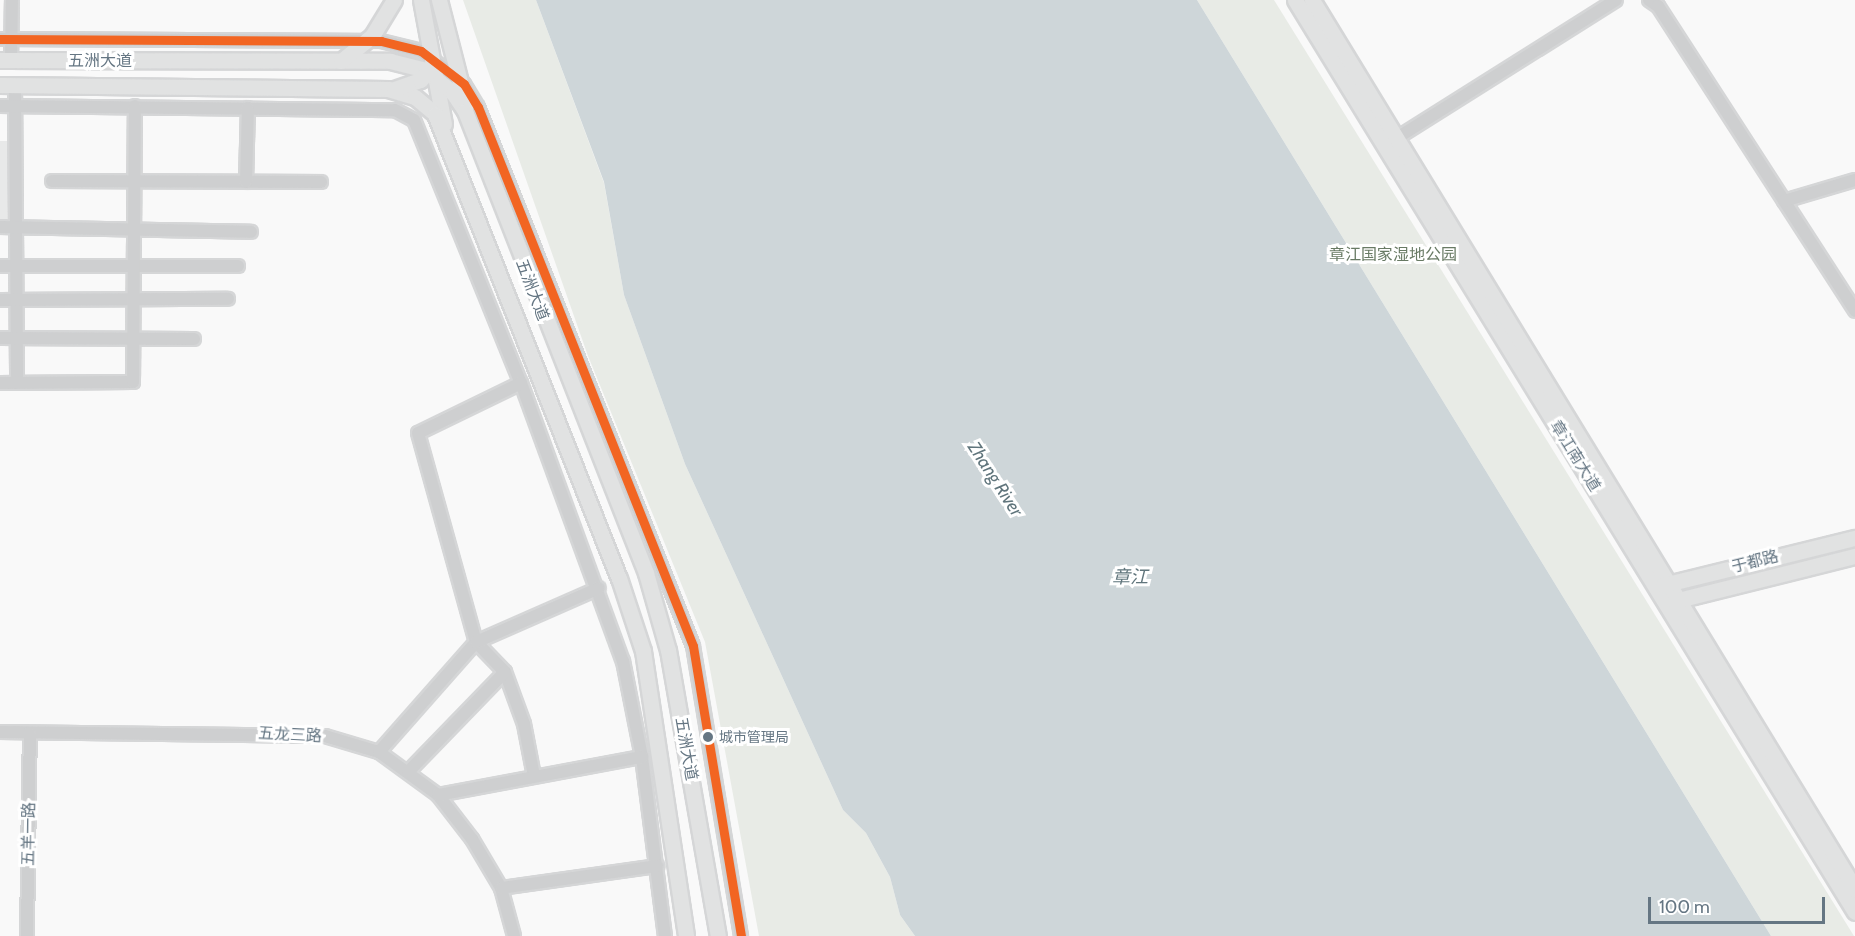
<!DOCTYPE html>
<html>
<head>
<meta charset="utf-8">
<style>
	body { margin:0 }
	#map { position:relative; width:1855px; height:936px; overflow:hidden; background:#f9f9f9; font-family:Cabin,"Noto Sans SC",sans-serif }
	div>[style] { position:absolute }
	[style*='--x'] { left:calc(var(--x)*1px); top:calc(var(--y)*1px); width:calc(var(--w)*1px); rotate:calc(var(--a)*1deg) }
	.built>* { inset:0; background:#e8e9e9 }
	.green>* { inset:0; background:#e8ebe6 }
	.water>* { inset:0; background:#ced6d9 }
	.roads { filter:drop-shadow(2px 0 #d5d6d7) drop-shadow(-2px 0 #d5d6d7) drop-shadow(0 2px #d5d6d7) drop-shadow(0 -2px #d5d6d7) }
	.minor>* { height:12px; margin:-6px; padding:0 6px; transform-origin:6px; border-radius:6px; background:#cecfd0 }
	.major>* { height:15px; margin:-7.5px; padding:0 7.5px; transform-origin:7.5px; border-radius:7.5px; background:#e1e2e2 }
	.bus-1>* { height:9px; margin:-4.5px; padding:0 4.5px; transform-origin:4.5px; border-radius:4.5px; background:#f26522 }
	.dots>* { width:16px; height:16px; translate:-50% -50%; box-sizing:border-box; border:3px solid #fff; border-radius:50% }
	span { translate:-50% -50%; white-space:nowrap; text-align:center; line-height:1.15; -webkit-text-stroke:6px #fff; paint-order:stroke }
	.bus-label { font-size:14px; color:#657683 }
	.left { translate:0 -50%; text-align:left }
	.street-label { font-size:16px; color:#657683 }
	.park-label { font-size:16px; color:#687a64 }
	.water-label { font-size:18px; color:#60757c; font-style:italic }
	.scale { position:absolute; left:1648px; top:897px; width:177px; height:27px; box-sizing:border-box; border:3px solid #657683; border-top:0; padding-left:8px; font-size:18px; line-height:21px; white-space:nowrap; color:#657683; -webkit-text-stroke:4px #fff; paint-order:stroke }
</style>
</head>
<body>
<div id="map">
	<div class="built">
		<i style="clip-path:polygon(0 141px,10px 141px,11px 222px,0 222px)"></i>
	</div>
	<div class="green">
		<i style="clip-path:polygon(463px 0,536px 0,604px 183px,624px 295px,685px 464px,843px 810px,866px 833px,890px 877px,900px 915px,915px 936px,759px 936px,705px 642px,588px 356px)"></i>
		<i style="clip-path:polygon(1197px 0,1274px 0,1854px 936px,1771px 936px)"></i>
	</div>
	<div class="water">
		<i style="clip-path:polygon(536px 0,1197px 0,1771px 936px,915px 936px,900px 915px,890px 877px,866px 833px,843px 810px,685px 464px,624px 295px,604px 182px)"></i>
	</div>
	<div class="roads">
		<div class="minor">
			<i style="--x:1649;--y:0;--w:11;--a:34"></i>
			<i style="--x:1658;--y:6;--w:363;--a:57.1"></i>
			<i style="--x:0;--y:39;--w:381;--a:0.3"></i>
			<i style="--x:381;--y:41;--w:41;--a:14"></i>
			<i style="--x:421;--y:51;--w:54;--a:37.5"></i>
			<i style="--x:464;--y:84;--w:27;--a:59"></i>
			<i style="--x:478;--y:107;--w:580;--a:68.25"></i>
			<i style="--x:693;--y:646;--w:294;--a:80.6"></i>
			<i style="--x:11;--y:61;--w:61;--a:-89.1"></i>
			<i style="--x:15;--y:85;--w:298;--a:89.6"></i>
			<i style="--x:0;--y:106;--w:395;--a:0.6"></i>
			<i style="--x:395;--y:110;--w:21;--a:28"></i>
			<i style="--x:414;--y:120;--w:284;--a:67.9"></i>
			<i style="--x:521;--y:383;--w:296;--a:69.9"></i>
			<i style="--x:623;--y:661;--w:98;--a:78.8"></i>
			<i style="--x:642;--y:757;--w:180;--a:82.7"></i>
			<i style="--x:1389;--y:143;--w:268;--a:-32.2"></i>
			<i style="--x:52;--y:181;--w:269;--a:0.2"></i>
			<i style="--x:246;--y:182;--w:74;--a:-88.5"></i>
			<i style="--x:1784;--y:201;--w:74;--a:-16.5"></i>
			<i style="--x:0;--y:227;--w:251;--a:1.1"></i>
			<i style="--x:0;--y:266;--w:238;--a:0"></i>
			<i style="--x:0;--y:300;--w:228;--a:-0.3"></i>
			<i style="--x:0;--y:338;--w:194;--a:0.3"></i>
			<i style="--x:0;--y:383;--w:133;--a:-0.4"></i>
			<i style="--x:133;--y:382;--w:276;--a:-89.6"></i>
			<i style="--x:521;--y:383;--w:114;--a:154.1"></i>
			<i style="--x:418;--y:433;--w:217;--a:74.5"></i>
			<i style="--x:476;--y:642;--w:42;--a:46"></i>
			<i style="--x:505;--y:672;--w:55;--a:69.9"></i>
			<i style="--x:524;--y:724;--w:53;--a:79.1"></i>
			<i style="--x:0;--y:732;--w:325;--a:0.7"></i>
			<i style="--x:325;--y:736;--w:56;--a:16.5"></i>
			<i style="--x:379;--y:752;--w:73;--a:36.1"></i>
			<i style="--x:438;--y:795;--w:56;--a:52.3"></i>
			<i style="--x:472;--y:839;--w:57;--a:59.4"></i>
			<i style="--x:501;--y:888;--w:50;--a:74.8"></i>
			<i style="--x:379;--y:752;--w:147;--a:-48.6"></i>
			<i style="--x:476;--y:642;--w:134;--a:-23.7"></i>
			<i style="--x:408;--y:772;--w:139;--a:-45.9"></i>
			<i style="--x:438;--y:795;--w:208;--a:-10.6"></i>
			<i style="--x:501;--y:888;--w:158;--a:-8"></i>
			<i style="--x:27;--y:936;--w:203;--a:-89.2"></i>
		</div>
		<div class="major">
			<i style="--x:421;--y:0;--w:126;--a:79.5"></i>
			<i style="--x:439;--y:0;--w:108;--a:75.6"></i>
			<i style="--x:1295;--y:0;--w:1070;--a:58.45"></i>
			<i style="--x:1312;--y:0;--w:1042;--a:58.58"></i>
			<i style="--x:0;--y:60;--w:390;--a:0.1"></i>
			<i style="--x:390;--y:61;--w:36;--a:14"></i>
			<i style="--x:425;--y:70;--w:36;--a:39"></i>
			<i style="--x:453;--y:93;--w:22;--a:56"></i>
			<i style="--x:465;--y:111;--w:496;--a:68.6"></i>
			<i style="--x:646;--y:573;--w:80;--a:74.1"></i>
			<i style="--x:668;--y:650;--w:290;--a:80.1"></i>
			<i style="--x:341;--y:61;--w:40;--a:-39"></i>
			<i style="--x:372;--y:36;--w:42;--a:-58.6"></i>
			<i style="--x:0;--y:85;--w:388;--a:0.6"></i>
			<i style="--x:388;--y:89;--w:28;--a:17"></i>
			<i style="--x:415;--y:97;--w:26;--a:40"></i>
			<i style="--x:435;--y:114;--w:499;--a:68.4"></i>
			<i style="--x:619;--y:578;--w:77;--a:71.8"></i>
			<i style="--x:643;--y:651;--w:288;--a:81.4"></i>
			<i style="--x:394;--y:89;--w:28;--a:-19"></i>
			<i style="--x:420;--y:80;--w:21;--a:-43"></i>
			<i style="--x:1663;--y:585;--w:198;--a:-13.8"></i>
			<i style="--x:1674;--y:601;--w:187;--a:-14"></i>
		</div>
	</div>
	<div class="bus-1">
		<i style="--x:0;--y:39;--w:381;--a:0.3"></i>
		<i style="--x:381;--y:41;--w:41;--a:14"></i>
		<i style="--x:421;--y:51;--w:54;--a:37.5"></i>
		<i style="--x:464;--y:84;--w:27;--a:59"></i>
		<i style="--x:478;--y:107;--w:580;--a:68.25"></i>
		<i style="--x:693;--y:646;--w:294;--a:80.6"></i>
	</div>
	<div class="dots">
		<i style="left:708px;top:737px;background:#657683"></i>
	</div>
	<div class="bus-label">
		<span class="left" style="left:719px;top:737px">城市管理局</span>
	</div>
	<div class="street-label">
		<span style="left:100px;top:61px">五洲大道</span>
		<span style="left:532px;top:290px;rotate:69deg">五洲大道</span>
		<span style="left:1575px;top:456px;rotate:58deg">章江南大道</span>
		<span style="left:1755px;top:562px;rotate:-14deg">于都路</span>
		<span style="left:290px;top:735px;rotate:3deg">五龙三路</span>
		<span style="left:686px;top:749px;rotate:80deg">五洲大道</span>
		<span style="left:29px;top:834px;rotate:-89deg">五羊一路</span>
	</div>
	<div class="park-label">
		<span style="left:1393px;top:255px">章江国家湿地公园</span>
	</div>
	<div class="water-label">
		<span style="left:995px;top:479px;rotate:57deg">Zhang River</span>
		<span style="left:1130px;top:577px">章江</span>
	</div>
	<div class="scale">100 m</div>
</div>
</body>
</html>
